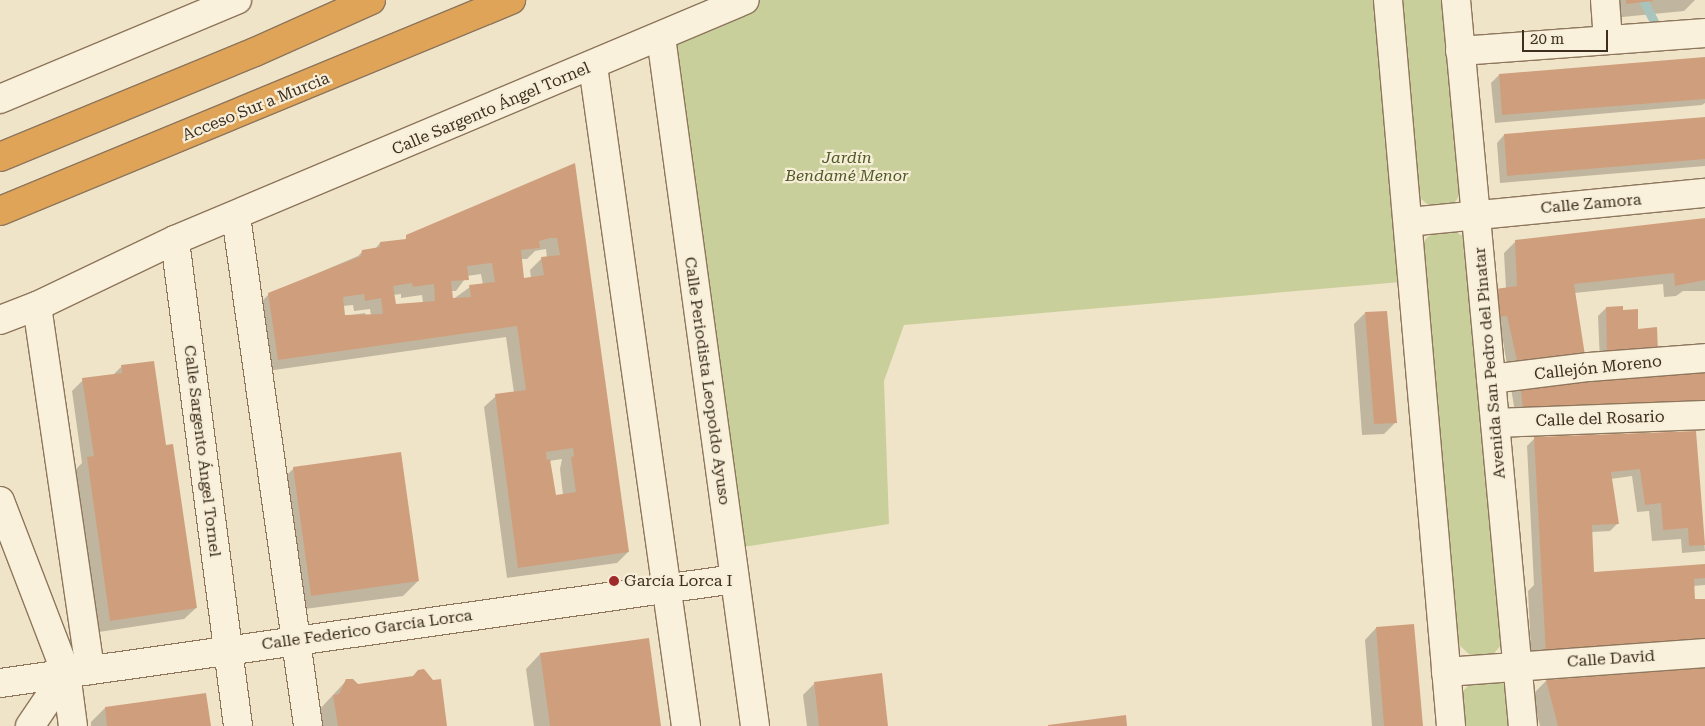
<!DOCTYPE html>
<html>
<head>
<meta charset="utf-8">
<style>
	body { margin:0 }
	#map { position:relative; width:1705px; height:726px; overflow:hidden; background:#f0e4c8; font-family:"Roboto Serif",serif }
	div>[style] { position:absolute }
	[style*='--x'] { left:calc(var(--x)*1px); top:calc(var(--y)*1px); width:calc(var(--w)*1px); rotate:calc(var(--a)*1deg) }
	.green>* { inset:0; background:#c9cf9b }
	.shadow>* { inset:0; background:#0003 }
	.stream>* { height:9px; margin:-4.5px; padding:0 4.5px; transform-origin:4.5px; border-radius:4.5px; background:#a9c4bc }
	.building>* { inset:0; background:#cf9f7d }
	.roads { filter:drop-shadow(1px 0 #8d765c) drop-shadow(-1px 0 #8d765c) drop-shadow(0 1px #8d765c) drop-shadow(0 -1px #8d765c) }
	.minor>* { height:28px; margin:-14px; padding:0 14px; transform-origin:14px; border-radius:14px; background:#faf1dc }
	.highway>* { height:28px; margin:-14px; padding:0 14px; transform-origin:14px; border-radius:14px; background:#e0a458 }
	.dots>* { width:14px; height:14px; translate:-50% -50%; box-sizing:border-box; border:2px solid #f7eed8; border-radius:50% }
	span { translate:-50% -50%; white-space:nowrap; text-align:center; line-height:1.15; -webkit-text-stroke:4.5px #f7eed8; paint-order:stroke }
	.street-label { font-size:16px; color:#3d2e20 }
	.park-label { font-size:16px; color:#4d5a26; font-style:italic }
	.poi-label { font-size:16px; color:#3d2e20 }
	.left { translate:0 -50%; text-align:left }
	.scale { position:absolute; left:1522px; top:30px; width:86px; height:22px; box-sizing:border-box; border:2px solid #3d2e20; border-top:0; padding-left:6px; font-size:15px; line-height:18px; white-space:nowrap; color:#3d2e20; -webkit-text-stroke:4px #f7eed8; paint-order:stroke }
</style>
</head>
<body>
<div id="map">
	<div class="green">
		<i style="clip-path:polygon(745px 0,1388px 0,1413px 281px,904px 325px,884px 381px,889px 524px,730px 549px,661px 37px)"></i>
		<i style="clip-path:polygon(1396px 0,1448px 0,1465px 188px,1452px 206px,1430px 207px,1415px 193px)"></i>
		<i style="clip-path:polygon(1452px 229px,1468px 240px,1506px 638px,1493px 655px,1472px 657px,1457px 643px,1421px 244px,1434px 231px)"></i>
		<i style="clip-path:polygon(1475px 679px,1502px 681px,1508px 688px,1514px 726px,1462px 726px,1462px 692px)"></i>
	</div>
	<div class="shadow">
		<i style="clip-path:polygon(1611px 0,1695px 0,1684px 11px,1612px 18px)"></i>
		<i style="clip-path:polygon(1705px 58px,1705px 103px,1702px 105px,1495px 123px,1491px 83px,1499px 75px)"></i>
		<i style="clip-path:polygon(1705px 119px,1705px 166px,1500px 183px,1497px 143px,1504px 135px)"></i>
		<i style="clip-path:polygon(evenodd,574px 164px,628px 552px,617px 563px,507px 578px,484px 407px,496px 396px,514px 393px,506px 337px,267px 371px,257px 306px,269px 294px,358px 256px,363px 251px,375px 249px,380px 243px,402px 241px,574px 164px,546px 249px,547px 258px,542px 258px,530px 270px,531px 278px,523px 280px,521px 259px,527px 259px,535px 251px,546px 249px,574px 164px,481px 274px,483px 285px,470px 287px,452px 300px,451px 291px,456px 291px,467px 276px,481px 274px,574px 164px,401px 294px,401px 298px,422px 295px,423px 303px,395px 306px,393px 295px,401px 294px,574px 164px,353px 305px,354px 311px,370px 309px,371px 316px,366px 317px,365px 313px,344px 316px,343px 306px,353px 305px,574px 164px,562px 459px,560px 469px,563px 495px,555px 496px,549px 461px,562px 459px)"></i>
		<i style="clip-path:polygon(1705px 219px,1705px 291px,1683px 291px,1676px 296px,1664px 297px,1663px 284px,1574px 293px,1584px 361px,1516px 418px,1500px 323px,1486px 325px,1506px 289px,1504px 253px,1516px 241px)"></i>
		<i style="clip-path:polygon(1606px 308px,1622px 311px,1637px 330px,1600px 362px,1598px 316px)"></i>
		<i style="clip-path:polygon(1365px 313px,1396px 422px,1384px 434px,1362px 435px,1354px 324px)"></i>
		<i style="clip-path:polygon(121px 367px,165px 446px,196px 608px,184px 619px,99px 632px,76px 469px,82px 463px,72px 391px,83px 380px,113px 375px)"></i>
		<i style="clip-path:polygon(1695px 432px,1705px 551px,1682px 553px,1681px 539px,1652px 541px,1649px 511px,1637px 512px,1632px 476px,1611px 479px,1618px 523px,1610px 531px,1591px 532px,1593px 573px,1705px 565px,1705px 585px,1693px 586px,1694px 601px,1705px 600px,1532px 669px,1528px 591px,1534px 585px,1527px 446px,1535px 438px)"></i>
		<i style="clip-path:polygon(294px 468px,418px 581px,403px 596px,297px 610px,280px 482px)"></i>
		<i style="clip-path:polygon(1376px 628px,1421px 726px,1372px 726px,1365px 640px)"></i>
		<i style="clip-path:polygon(540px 654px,660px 726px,534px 726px,526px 669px)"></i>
		<i style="clip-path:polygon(1705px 670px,1705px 726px,1540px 726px,1532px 695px,1546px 681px)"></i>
		<i style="clip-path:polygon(346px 681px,358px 685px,446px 726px,322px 726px,319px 710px)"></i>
		<i style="clip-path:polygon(815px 683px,887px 726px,807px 726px,803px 695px)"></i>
		<i style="clip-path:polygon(105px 708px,209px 726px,91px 726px,91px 722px)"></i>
	</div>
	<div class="stream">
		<i style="--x:1643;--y:0;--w:38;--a:63"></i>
	</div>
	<div class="building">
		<i style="clip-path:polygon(1626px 0,1653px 0,1653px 1px,1626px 4px)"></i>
		<i style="clip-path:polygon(1705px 57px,1705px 99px,1502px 115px,1499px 74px)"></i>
		<i style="clip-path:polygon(1705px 117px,1705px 159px,1507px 176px,1504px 134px)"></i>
		<i style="clip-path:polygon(evenodd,575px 163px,629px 552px,518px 568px,495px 394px,526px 390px,517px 326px,278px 360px,268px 293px,361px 256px,362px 250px,380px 247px,380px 242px,406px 239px,406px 235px,575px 163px,550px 238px,557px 238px,560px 255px,541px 257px,544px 275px,524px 278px,521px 250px,540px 248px,539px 241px,550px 238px,575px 163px,492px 263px,495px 282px,469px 285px,471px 297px,453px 298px,451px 281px,469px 280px,467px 266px,492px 263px,575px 163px,412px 283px,413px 287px,434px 284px,435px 301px,396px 304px,393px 286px,412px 283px,575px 163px,364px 294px,365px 301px,381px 298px,383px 314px,345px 315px,343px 297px,364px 294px,575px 163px,573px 448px,574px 456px,571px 457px,576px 492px,556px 495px,550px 459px,547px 460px,546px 452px,573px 448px)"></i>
		<i style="clip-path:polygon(1705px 218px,1705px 280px,1675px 286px,1674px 273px,1574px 284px,1586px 362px,1520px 374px,1507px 316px,1494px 317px,1488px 290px,1517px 286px,1515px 240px)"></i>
		<i style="clip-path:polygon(1623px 306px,1623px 310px,1638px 309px,1638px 329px,1657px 327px,1658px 352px,1607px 354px,1606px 307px)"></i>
		<i style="clip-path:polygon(1387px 311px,1397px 423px,1374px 424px,1365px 312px)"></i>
		<i style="clip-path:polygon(154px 361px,166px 445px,173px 444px,197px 608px,110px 621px,87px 457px,94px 456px,82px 378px,122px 373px,121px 365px)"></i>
		<i style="clip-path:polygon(1705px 368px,1705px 403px,1523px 411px,1520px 378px)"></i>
		<i style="clip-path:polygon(1696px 431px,1705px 545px,1689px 546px,1688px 528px,1663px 530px,1661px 503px,1645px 505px,1640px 469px,1611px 472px,1619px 524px,1592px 525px,1594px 572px,1705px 564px,1705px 578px,1694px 579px,1695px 599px,1705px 599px,1705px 642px,1546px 655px,1534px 437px)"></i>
		<i style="clip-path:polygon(401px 452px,419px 581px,311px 596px,293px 467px)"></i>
		<i style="clip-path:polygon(1414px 624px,1423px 726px,1384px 726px,1376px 627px)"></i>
		<i style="clip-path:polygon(649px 638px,661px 726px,550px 726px,540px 653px)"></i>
		<i style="clip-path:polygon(1705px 668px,1705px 726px,1558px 726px,1546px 680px)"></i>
		<i style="clip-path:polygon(424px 669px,433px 680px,441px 679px,447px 726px,338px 726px,333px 695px,339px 694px,346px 679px,353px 679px,358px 684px,413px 676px,418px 670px)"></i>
		<i style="clip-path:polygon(882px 673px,888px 726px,819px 726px,814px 682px)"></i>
		<i style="clip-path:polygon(206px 693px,211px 726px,107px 726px,105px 707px)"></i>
		<i style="clip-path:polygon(1126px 715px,1127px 726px,1048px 726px,1048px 725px)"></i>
	</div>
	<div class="roads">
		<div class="minor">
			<i style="--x:1388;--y:0;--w:729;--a:85.04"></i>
			<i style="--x:1456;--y:0;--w:729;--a:84.73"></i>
			<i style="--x:1605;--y:0;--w:40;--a:85.7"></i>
			<i style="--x:661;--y:37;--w:695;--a:82.23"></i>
			<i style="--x:1460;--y:51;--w:246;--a:-4.2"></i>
			<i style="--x:593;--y:66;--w:667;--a:81.98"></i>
			<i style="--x:0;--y:99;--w:257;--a:-22.7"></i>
			<i style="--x:236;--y:216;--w:515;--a:81.96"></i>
			<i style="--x:1408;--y:222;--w:298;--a:-5.6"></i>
			<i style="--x:37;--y:306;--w:368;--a:81.7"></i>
			<i style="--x:0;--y:320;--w:40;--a:-21"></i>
			<i style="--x:37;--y:306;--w:153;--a:-25.6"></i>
			<i style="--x:1491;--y:379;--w:99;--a:-7"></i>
			<i style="--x:1589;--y:367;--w:116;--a:-4.4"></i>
			<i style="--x:1495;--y:423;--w:210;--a:-2.2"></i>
			<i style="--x:0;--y:501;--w:184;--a:69"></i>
			<i style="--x:66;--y:673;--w:53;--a:82.5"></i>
			<i style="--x:1446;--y:672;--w:260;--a:-4.2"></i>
			<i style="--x:0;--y:683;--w:741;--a:-8.06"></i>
			<i style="--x:30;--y:726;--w:64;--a:-55.8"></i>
			<i style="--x:238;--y:726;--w:490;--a:-97.4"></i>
			<i style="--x:175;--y:240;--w:618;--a:-22.83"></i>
		</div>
		<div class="highway">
			<i style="--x:0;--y:157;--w:276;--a:-22.4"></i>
			<i style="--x:255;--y:52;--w:127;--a:-24.1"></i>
			<i style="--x:0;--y:211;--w:553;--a:-22.44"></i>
		</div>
	</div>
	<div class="dots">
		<i style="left:614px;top:581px;background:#9e2a2b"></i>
	</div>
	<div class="street-label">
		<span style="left:256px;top:107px;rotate:-22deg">Acceso Sur a Murcia</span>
		<span style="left:491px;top:109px;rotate:-23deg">Calle Sargento Ángel Tornel</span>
		<span style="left:1591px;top:204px;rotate:-5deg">Calle Zamora</span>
		<span style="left:1490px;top:363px;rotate:-95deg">Avenida San Pedro del Pinatar</span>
		<span style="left:1598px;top:368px;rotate:-6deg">Callejón Moreno</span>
		<span style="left:707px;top:381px;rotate:82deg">Calle Periodista Leopoldo Ayuso</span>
		<span style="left:1600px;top:419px;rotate:-2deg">Calle del Rosario</span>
		<span style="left:202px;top:451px;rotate:83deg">Calle Sargento Ángel Tornel</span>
		<span style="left:367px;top:630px;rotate:-8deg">Calle Federico García Lorca</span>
		<span style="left:1611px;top:659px;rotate:-4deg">Calle David</span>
	</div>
	<div class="park-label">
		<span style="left:847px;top:167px">Jardín<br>Bendamé Menor</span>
	</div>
	<div class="poi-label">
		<span class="left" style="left:624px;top:581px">García Lorca I</span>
	</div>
	<div class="scale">20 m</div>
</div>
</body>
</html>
